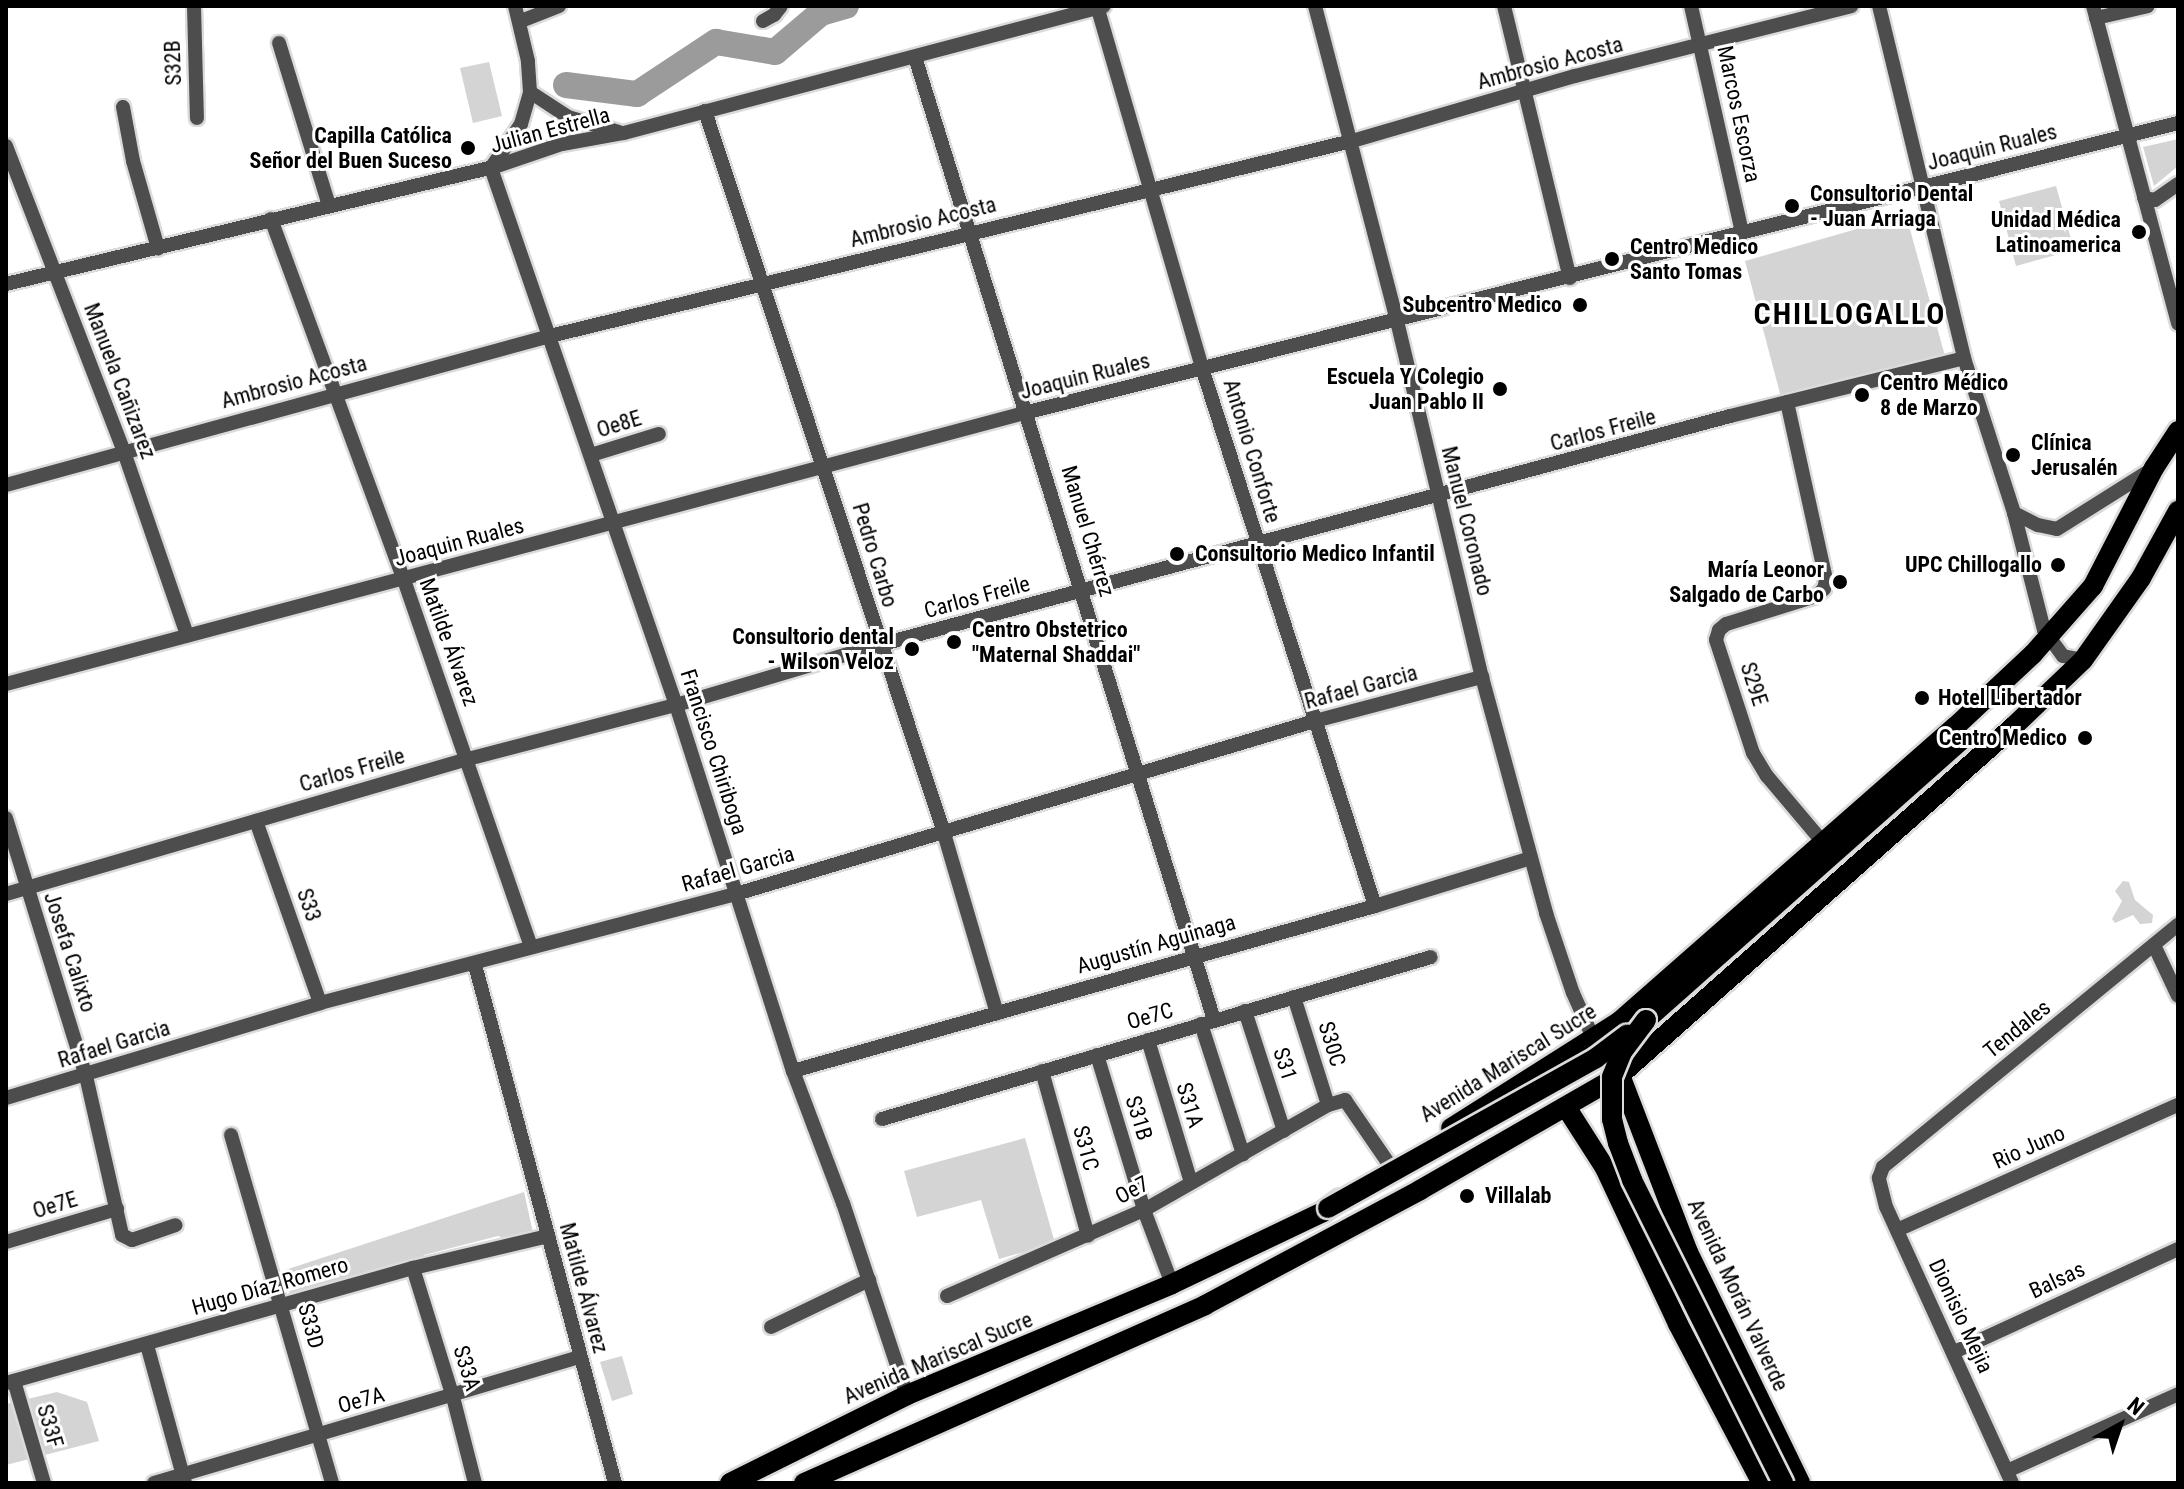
<!DOCTYPE html>
<html>
<head>
<meta charset="utf-8">
<style>
	body { margin:0 }
	#map { position:relative; width:2184px; height:1489px; overflow:hidden; background:#fff; font-family:"Roboto Condensed",sans-serif }
	div>[style] { position:absolute }
	[style*='--x'] { left:calc(var(--x)*1px); top:calc(var(--y)*1px); width:calc(var(--w)*1px); rotate:calc(var(--a)*1deg) }
	.green>* { inset:0; background:#d4d4d4 }
	.river>* { height:26px; margin:-13px; padding:0 13px; transform-origin:13px; border-radius:13px; background:#9b9b9b }
	.roads { filter:drop-shadow(2px 0 #dbdbdb) drop-shadow(-2px 0 #dbdbdb) drop-shadow(0 2px #dbdbdb) drop-shadow(0 -2px #dbdbdb) }
	.minor>* { height:14px; margin:-7px; padding:0 7px; transform-origin:7px; border-radius:7px; background:#4d4d4d }
	.major>* { height:20px; margin:-10px; padding:0 10px; transform-origin:10px; border-radius:10px; background:#000 }
	.bridges { filter:drop-shadow(2px 0 #dbdbdb) drop-shadow(-2px 0 #dbdbdb) drop-shadow(0 2px #dbdbdb) drop-shadow(0 -2px #dbdbdb) }
	.major-bridge>* { height:20px; margin:-10px; padding:0 10px; transform-origin:10px; border-radius:10px; background:#000 }
	.dots>* { width:22px; height:22px; translate:-50% -50%; box-sizing:border-box; border:4px solid #fff; border-radius:50% }
	span { translate:-50% -50%; white-space:nowrap; text-align:center; line-height:1.15; -webkit-text-stroke:6px #fff; paint-order:stroke }
	.street-label { font-size:22px; color:#000 }
	.poi-label { font-size:22px; color:#000; font-weight:700 }
	.right { translate:-100% -50%; text-align:right }
	.left { translate:0 -50%; text-align:left }
	.district-label { font-size:30px; color:#000; font-weight:700; letter-spacing:2px }
	.frame { position:absolute; inset:0; border:8px solid #000; pointer-events:none }
	.north { position:absolute; left:2080px; top:1385px; width:80px; height:80px; -webkit-text-stroke:6px #fff; paint-order:stroke; rotate:40deg; font-size:22px; font-weight:700; line-height:32px; text-align:center; color:#000 }
	.north::after { content:''; display:block; margin:auto; width:28px; height:36px; background:#000; clip-path:polygon(50% 0,100% 100%,50% 72%,0 100%) }
</style>
</head>
<body>
<div id="map">
	<div class="green">
		<i style="clip-path:polygon(489px 62px,502px 116px,473px 123px,460px 68px)"></i>
		<i style="clip-path:polygon(2178px 139px,2178px 166px,2154px 186px,2143px 147px)"></i>
		<i style="clip-path:polygon(2056px 186px,2074px 250px,2016px 266px,1999px 201px)"></i>
		<i style="clip-path:polygon(1906px 215px,1945px 356px,1782px 401px,1745px 261px)"></i>
		<i style="clip-path:polygon(2123px 881px,2129px 882px,2135px 900px,2153px 915px,2152px 923px,2140px 924px,2133px 915px,2115px 923px,2112px 919px,2122px 901px,2115px 891px)"></i>
		<i style="clip-path:polygon(1025px 1138px,1055px 1243px,999px 1259px,981px 1200px,917px 1217px,904px 1171px)"></i>
		<i style="clip-path:polygon(524px 1192px,534px 1237px,514px 1242px,498px 1236px,424px 1255px,408px 1276px,292px 1305px,285px 1270px)"></i>
		<i style="clip-path:polygon(622px 1356px,633px 1394px,612px 1401px,600px 1362px)"></i>
		<i style="clip-path:polygon(57px 1392px,87px 1402px,99px 1441px,6px 1465px,6px 1404px)"></i>
	</div>
	<div class="river">
		<i style="--x:566;--y:85;--w:72;--a:7.2"></i>
		<i style="--x:637;--y:94;--w:95;--a:-33.4"></i>
		<i style="--x:716;--y:42;--w:60;--a:9.6"></i>
		<i style="--x:775;--y:52;--w:60;--a:-40.3"></i>
		<i style="--x:821;--y:13;--w:26;--a:-16"></i>
	</div>
	<div class="roads">
		<div class="minor">
			<i style="--x:194;--y:6;--w:112;--a:88.5"></i>
			<i style="--x:1097;--y:6;--w:380;--a:73.8"></i>
			<i style="--x:1203;--y:371;--w:562;--a:72.18"></i>
			<i style="--x:1315;--y:6;--w:325;--a:75.4"></i>
			<i style="--x:1397;--y:321;--w:366;--a:76.6"></i>
			<i style="--x:1482;--y:677;--w:245;--a:74.8"></i>
			<i style="--x:1546;--y:913;--w:84;--a:71.4"></i>
			<i style="--x:1573;--y:993;--w:51;--a:65.9"></i>
			<i style="--x:1504;--y:6;--w:280;--a:76.4"></i>
			<i style="--x:1691;--y:6;--w:232;--a:77.3"></i>
			<i style="--x:1879;--y:6;--w:362;--a:76.4"></i>
			<i style="--x:1964;--y:358;--w:163;--a:72.1"></i>
			<i style="--x:2014;--y:513;--w:121;--a:75.6"></i>
			<i style="--x:2044;--y:630;--w:32;--a:54"></i>
			<i style="--x:2063;--y:656;--w:20;--a:11"></i>
			<i style="--x:2093;--y:6;--w:329;--a:75"></i>
			<i style="--x:2096;--y:18;--w:53;--a:-13"></i>
			<i style="--x:521;--y:21;--w:41;--a:-21.5"></i>
			<i style="--x:763;--y:21;--w:13;--a:-29"></i>
			<i style="--x:774;--y:15;--w:11;--a:-52"></i>
			<i style="--x:279;--y:43;--w:170;--a:72.9"></i>
			<i style="--x:915;--y:57;--w:1008;--a:72.75"></i>
			<i style="--x:530;--y:92;--w:45;--a:33.3"></i>
			<i style="--x:568;--y:117;--w:53;--a:16.4"></i>
			<i style="--x:123;--y:107;--w:55;--a:79.5"></i>
			<i style="--x:133;--y:161;--w:91;--a:74"></i>
			<i style="--x:705;--y:111;--w:757;--a:71.68"></i>
			<i style="--x:943;--y:830;--w:191;--a:73.6"></i>
			<i style="--x:6;--y:146;--w:328;--a:68.9"></i>
			<i style="--x:124;--y:452;--w:194;--a:71"></i>
			<i style="--x:491;--y:168;--w:568;--a:70.99"></i>
			<i style="--x:676;--y:705;--w:384;--a:72.3"></i>
			<i style="--x:793;--y:1071;--w:141;--a:69.3"></i>
			<i style="--x:843;--y:1203;--w:202;--a:71.6"></i>
			<i style="--x:491;--y:168;--w:53;--a:-55.7"></i>
			<i style="--x:521;--y:124;--w:33;--a:-74"></i>
			<i style="--x:530;--y:92;--w:31;--a:-94"></i>
			<i style="--x:528;--y:61;--w:57;--a:-103.3"></i>
			<i style="--x:2144;--y:198;--w:11;--a:10"></i>
			<i style="--x:2155;--y:200;--w:28;--a:-35"></i>
			<i style="--x:271;--y:219;--w:385;--a:69.8"></i>
			<i style="--x:404;--y:580;--w:388;--a:70.9"></i>
			<i style="--x:6;--y:284;--w:499;--a:-13.5"></i>
			<i style="--x:491;--y:168;--w:75;--a:-18.7"></i>
			<i style="--x:562;--y:144;--w:63;--a:-10.1"></i>
			<i style="--x:624;--y:133;--w:496;--a:-14.8"></i>
			<i style="--x:1787;--y:402;--w:182;--a:77.6"></i>
			<i style="--x:1826;--y:580;--w:9;--a:103"></i>
			<i style="--x:1824;--y:589;--w:11;--a:139"></i>
			<i style="--x:1816;--y:596;--w:94;--a:162.7"></i>
			<i style="--x:1726;--y:624;--w:9;--a:139"></i>
			<i style="--x:1719;--y:630;--w:10;--a:107"></i>
			<i style="--x:1716;--y:640;--w:119;--a:71.9"></i>
			<i style="--x:1753;--y:753;--w:27;--a:59"></i>
			<i style="--x:1767;--y:776;--w:85;--a:49.8"></i>
			<i style="--x:591;--y:455;--w:71;--a:-17.2"></i>
			<i style="--x:6;--y:485;--w:564;--a:-15.32"></i>
			<i style="--x:550;--y:336;--w:825;--a:-13.67"></i>
			<i style="--x:1352;--y:141;--w:232;--a:-16.3"></i>
			<i style="--x:1575;--y:76;--w:285;--a:-14.2"></i>
			<i style="--x:2014;--y:513;--w:27;--a:27"></i>
			<i style="--x:2038;--y:525;--w:19;--a:12"></i>
			<i style="--x:2057;--y:529;--w:115;--a:-32.2"></i>
			<i style="--x:6;--y:684;--w:1058;--a:-14.9"></i>
			<i style="--x:1028;--y:412;--w:1186;--a:-14.11"></i>
			<i style="--x:6;--y:818;--w:270;--a:72.8"></i>
			<i style="--x:86;--y:1076;--w:163;--a:77.2"></i>
			<i style="--x:122;--y:1235;--w:11;--a:27"></i>
			<i style="--x:132;--y:1240;--w:46;--a:-18.8"></i>
			<i style="--x:256;--y:821;--w:193;--a:70.6"></i>
			<i style="--x:6;--y:894;--w:481;--a:-16.3"></i>
			<i style="--x:468;--y:759;--w:215;--a:-14.6"></i>
			<i style="--x:676;--y:705;--w:212;--a:-16.5"></i>
			<i style="--x:879;--y:645;--w:881;--a:-15.06"></i>
			<i style="--x:1730;--y:416;--w:241;--a:-13.9"></i>
			<i style="--x:2154;--y:945;--w:56;--a:64.8"></i>
			<i style="--x:475;--y:965;--w:537;--a:74.88"></i>
			<i style="--x:1294;--y:997;--w:113;--a:72.5"></i>
			<i style="--x:1245;--y:1011;--w:126;--a:72"></i>
			<i style="--x:1201;--y:1024;--w:137;--a:72.1"></i>
			<i style="--x:1148;--y:1040;--w:148;--a:73.2"></i>
			<i style="--x:1097;--y:1055;--w:162;--a:73.1"></i>
			<i style="--x:1144;--y:1210;--w:79;--a:69.3"></i>
			<i style="--x:793;--y:1071;--w:605;--a:-15.83"></i>
			<i style="--x:1375;--y:906;--w:163;--a:-17.1"></i>
			<i style="--x:1042;--y:1071;--w:171;--a:74.4"></i>
			<i style="--x:6;--y:1098;--w:328;--a:-16.8"></i>
			<i style="--x:320;--y:1003;--w:430;--a:-14.7"></i>
			<i style="--x:736;--y:894;--w:604;--a:-16.64"></i>
			<i style="--x:1315;--y:721;--w:173;--a:-14.8"></i>
			<i style="--x:882;--y:1119;--w:572;--a:-16.44"></i>
			<i style="--x:231;--y:1135;--w:362;--a:73.8"></i>
			<i style="--x:1897;--y:1230;--w:308;--a:-24"></i>
			<i style="--x:6;--y:1242;--w:116;--a:-16.6"></i>
			<i style="--x:413;--y:1268;--w:135;--a:72.8"></i>
			<i style="--x:453;--y:1397;--w:89;--a:75.7"></i>
			<i style="--x:947;--y:1296;--w:215;--a:-23.6"></i>
			<i style="--x:1144;--y:1210;--w:212;--a:-29.7"></i>
			<i style="--x:1328;--y:1105;--w:18;--a:-16"></i>
			<i style="--x:1345;--y:1100;--w:78;--a:55.5"></i>
			<i style="--x:771;--y:1327;--w:109;--a:-25.6"></i>
			<i style="--x:147;--y:1345;--w:143;--a:74.6"></i>
			<i style="--x:1954;--y:1352;--w:247;--a:-24.7"></i>
			<i style="--x:14;--y:1381;--w:106;--a:73.6"></i>
			<i style="--x:6;--y:1383;--w:423;--a:-15.8"></i>
			<i style="--x:413;--y:1268;--w:139;--a:-13.3"></i>
			<i style="--x:2007;--y:1471;--w:188;--a:-24.2"></i>
			<i style="--x:154;--y:1483;--w:444;--a:-16.5"></i>
			<i style="--x:2012;--y:1483;--w:303;--a:-114.5"></i>
			<i style="--x:1886;--y:1207;--w:30;--a:-104"></i>
			<i style="--x:1879;--y:1178;--w:12;--a:-70"></i>
			<i style="--x:1883;--y:1167;--w:382;--a:-39.4"></i>
		</div>
		<div class="major">
			<i style="--x:1646;--y:1020;--w:423;--a:-41.6"></i>
			<i style="--x:1613;--y:1066;--w:11;--a:52"></i>
			<i style="--x:1620;--y:1075;--w:190;--a:69"></i>
			<i style="--x:1688;--y:1252;--w:257;--a:64.1"></i>
			<i style="--x:1566;--y:1107;--w:72;--a:57.4"></i>
			<i style="--x:1605;--y:1168;--w:172;--a:64.9"></i>
			<i style="--x:1678;--y:1324;--w:180;--a:62.2"></i>
			<i style="--x:1451;--y:1128;--w:200;--a:-32.3"></i>
			<i style="--x:1620;--y:1021;--w:446;--a:-41.3"></i>
			<i style="--x:1955;--y:727;--w:107;--a:-43.1"></i>
			<i style="--x:2033;--y:654;--w:91;--a:-48.6"></i>
			<i style="--x:2093;--y:586;--w:133;--a:-62.7"></i>
			<i style="--x:2154;--y:468;--w:44;--a:-57"></i>
			<i style="--x:730;--y:1483;--w:198;--a:-26.4"></i>
			<i style="--x:907;--y:1395;--w:287;--a:-22.7"></i>
			<i style="--x:1172;--y:1284;--w:167;--a:-25.5"></i>
			<i style="--x:1323;--y:1212;--w:21;--a:-37"></i>
			<i style="--x:804;--y:1483;--w:439;--a:-23.9"></i>
			<i style="--x:1205;--y:1305;--w:244;--a:-28.1"></i>
			<i style="--x:1420;--y:1190;--w:231;--a:-29.9"></i>
			<i style="--x:1620;--y:1075;--w:526;--a:-41.53"></i>
			<i style="--x:2014;--y:726;--w:95;--a:-43.7"></i>
			<i style="--x:2083;--y:660;--w:100;--a:-54.7"></i>
			<i style="--x:2141;--y:578;--w:77;--a:-61.1"></i>
		</div>
	</div>
	<div class="bridges">
		<div class="major-bridge">
			<i style="--x:1646;--y:1020;--w:40;--a:127"></i>
			<i style="--x:1622;--y:1052;--w:27;--a:112"></i>
			<i style="--x:1612;--y:1077;--w:42;--a:90"></i>
			<i style="--x:1612;--y:1119;--w:25;--a:76"></i>
			<i style="--x:1618;--y:1143;--w:40;--a:69"></i>
			<i style="--x:1632;--y:1180;--w:339;--a:63.5"></i>
			<i style="--x:1328;--y:1208;--w:307;--a:-29.2"></i>
			<i style="--x:1596;--y:1058;--w:39;--a:-37"></i>
		</div>
	</div>
	<div class="dots">
		<i style="left:468px;top:148px;background:#000"></i>
		<i style="left:1792px;top:206px;background:#000"></i>
		<i style="left:2139px;top:232px;background:#000"></i>
		<i style="left:1612px;top:259px;background:#000"></i>
		<i style="left:1580px;top:305px;background:#000"></i>
		<i style="left:1500px;top:389px;background:#000"></i>
		<i style="left:1862px;top:395px;background:#000"></i>
		<i style="left:2013px;top:455px;background:#000"></i>
		<i style="left:1177px;top:554px;background:#000"></i>
		<i style="left:2058px;top:565px;background:#000"></i>
		<i style="left:1840px;top:582px;background:#000"></i>
		<i style="left:954px;top:642px;background:#000"></i>
		<i style="left:912px;top:649px;background:#000"></i>
		<i style="left:1922px;top:698px;background:#000"></i>
		<i style="left:2085px;top:738px;background:#000"></i>
		<i style="left:1467px;top:1196px;background:#000"></i>
	</div>
	<div class="street-label">
		<span style="left:173px;top:63px;rotate:-92deg">S32B</span>
		<span style="left:1550px;top:63px;rotate:-15deg">Ambrosio Acosta</span>
		<span style="left:1739px;top:114px;rotate:78deg">Marcos Escorza</span>
		<span style="left:550px;top:130px;rotate:-15deg">Julian Estrella</span>
		<span style="left:1992px;top:147px;rotate:-14deg">Joaquin Ruales</span>
		<span style="left:923px;top:222px;rotate:-14deg">Ambrosio Acosta</span>
		<span style="left:1085px;top:376px;rotate:-14deg">Joaquin Ruales</span>
		<span style="left:120px;top:381px;rotate:69deg">Manuela Cañizarez</span>
		<span style="left:294px;top:382px;rotate:-15deg">Ambrosio Acosta</span>
		<span style="left:619px;top:424px;rotate:-17deg">Oe8E</span>
		<span style="left:1603px;top:430px;rotate:-15deg">Carlos Freile</span>
		<span style="left:1252px;top:451px;rotate:73deg">Antonio Conforte</span>
		<span style="left:1467px;top:521px;rotate:76deg">Manuel Coronado</span>
		<span style="left:1088px;top:531px;rotate:73deg">Manuel Chérrez</span>
		<span style="left:459px;top:542px;rotate:-15deg">Joaquin Ruales</span>
		<span style="left:875px;top:555px;rotate:73deg">Pedro Carbo</span>
		<span style="left:977px;top:597px;rotate:-15deg">Carlos Freile</span>
		<span style="left:449px;top:642px;rotate:70deg">Matilde Álvarez</span>
		<span style="left:1754px;top:684px;rotate:72deg">S29E</span>
		<span style="left:1361px;top:687px;rotate:-15deg">Rafael Garcia</span>
		<span style="left:714px;top:752px;rotate:72deg">Francisco Chiriboga</span>
		<span style="left:352px;top:770px;rotate:-16deg">Carlos Freile</span>
		<span style="left:738px;top:869px;rotate:-16deg">Rafael Garcia</span>
		<span style="left:309px;top:905px;rotate:71deg">S33</span>
		<span style="left:1156px;top:944px;rotate:-16deg">Augustín Aguinaga</span>
		<span style="left:70px;top:952px;rotate:72deg">Josefa Calixto</span>
		<span style="left:1150px;top:1016px;rotate:-16deg">Oe7C</span>
		<span style="left:2017px;top:1029px;rotate:-39deg">Tendales</span>
		<span style="left:114px;top:1044px;rotate:-17deg">Rafael Garcia</span>
		<span style="left:1332px;top:1044px;rotate:73deg">S30C</span>
		<span style="left:1508px;top:1063px;rotate:-32deg">Avenida Mariscal Sucre</span>
		<span style="left:1285px;top:1064px;rotate:72deg">S31</span>
		<span style="left:1190px;top:1105px;rotate:73deg">S31A</span>
		<span style="left:1139px;top:1118px;rotate:73deg">S31B</span>
		<span style="left:2029px;top:1147px;rotate:-24deg">Rio Juno</span>
		<span style="left:1086px;top:1148px;rotate:75deg">S31C</span>
		<span style="left:1132px;top:1190px;rotate:-28deg">Oe7</span>
		<span style="left:55px;top:1205px;rotate:-17deg">Oe7E</span>
		<span style="left:2057px;top:1280px;rotate:-25deg">Balsas</span>
		<span style="left:270px;top:1286px;rotate:-16deg">Hugo Díaz Romero</span>
		<span style="left:584px;top:1288px;rotate:75deg">Matilde Álvarez</span>
		<span style="left:1738px;top:1295px;rotate:65deg">Avenida Morán Valverde</span>
		<span style="left:1961px;top:1316px;rotate:65deg">Dionisio Mejia</span>
		<span style="left:311px;top:1326px;rotate:75deg">S33D</span>
		<span style="left:938px;top:1358px;rotate:-23deg">Avenida Mariscal Sucre</span>
		<span style="left:467px;top:1368px;rotate:73deg">S33A</span>
		<span style="left:361px;top:1400px;rotate:-15deg">Oe7A</span>
		<span style="left:50px;top:1426px;rotate:74deg">S33F</span>
	</div>
	<div class="poi-label">
		<span class="right" style="left:452px;top:148px">Capilla Católica<br>Señor del Buen Suceso</span>
		<span class="left" style="left:1810px;top:206px">Consultorio Dental<br>- Juan Arriaga</span>
		<span class="right" style="left:2121px;top:232px">Unidad Médica<br>Latinoamerica</span>
		<span class="left" style="left:1630px;top:259px">Centro Medico<br>Santo Tomas</span>
		<span class="right" style="left:1562px;top:305px">Subcentro Medico</span>
		<span class="right" style="left:1484px;top:389px">Escuela Y Colegio<br>Juan Pablo II</span>
		<span class="left" style="left:1880px;top:395px">Centro Médico<br>8 de Marzo</span>
		<span class="left" style="left:2031px;top:455px">Clínica<br>Jerusalén</span>
		<span class="left" style="left:1195px;top:554px">Consultorio Medico Infantil</span>
		<span class="right" style="left:2042px;top:565px">UPC Chillogallo</span>
		<span class="right" style="left:1824px;top:582px">María Leonor<br>Salgado de Carbo</span>
		<span class="left" style="left:972px;top:642px">Centro Obstetrico<br>"Maternal Shaddai"</span>
		<span class="right" style="left:894px;top:649px">Consultorio dental<br>- Wilson Veloz</span>
		<span class="left" style="left:1938px;top:698px">Hotel Libertador</span>
		<span class="right" style="left:2067px;top:738px">Centro Medico</span>
		<span class="left" style="left:1485px;top:1196px">Villalab</span>
	</div>
	<div class="district-label">
		<span style="left:1850px;top:314px">CHILLOGALLO</span>
	</div>
	<div class="frame"></div>
	<div class="north">N</div>
</div>
</body>
</html>
